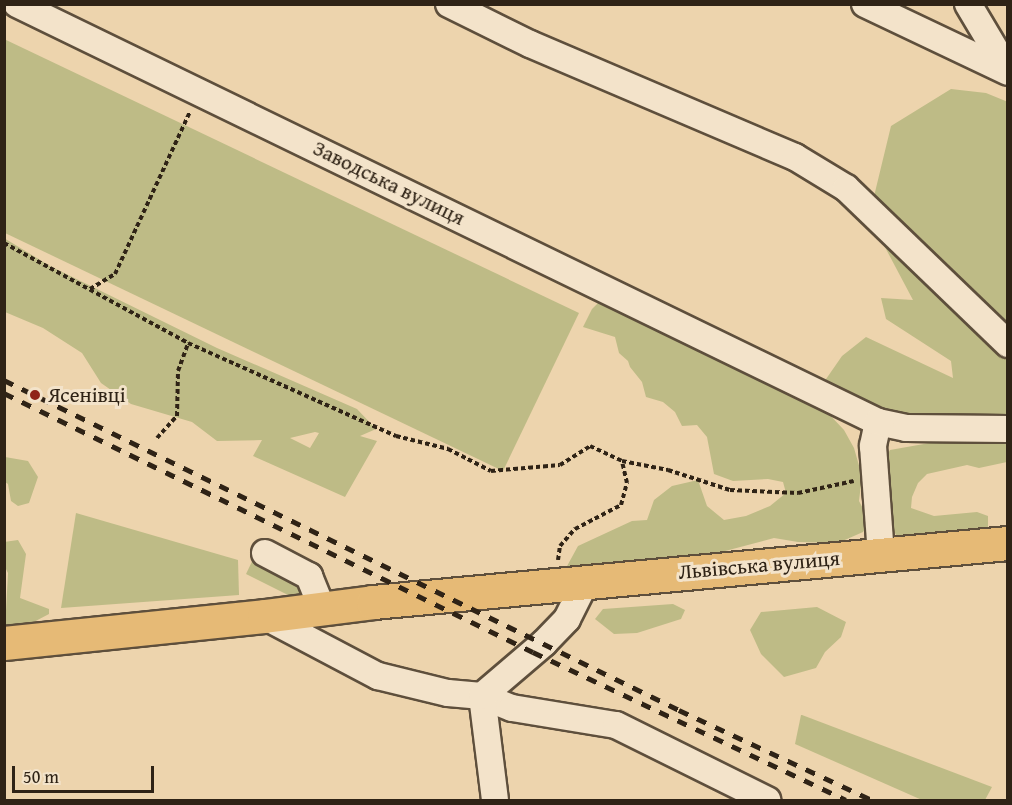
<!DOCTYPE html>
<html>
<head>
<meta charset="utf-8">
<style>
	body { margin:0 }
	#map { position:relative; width:1012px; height:805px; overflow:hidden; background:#edd4ad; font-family:"Gentium Book Plus",serif }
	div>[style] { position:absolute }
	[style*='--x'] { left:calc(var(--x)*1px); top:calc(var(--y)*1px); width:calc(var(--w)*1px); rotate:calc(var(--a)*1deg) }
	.green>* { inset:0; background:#bebb86 }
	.path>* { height:4px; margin-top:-2px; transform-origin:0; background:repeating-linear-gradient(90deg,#2f2316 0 4.5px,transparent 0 7.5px) }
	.roads { filter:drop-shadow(2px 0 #5e4f3c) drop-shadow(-2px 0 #5e4f3c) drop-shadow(0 2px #5e4f3c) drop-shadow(0 -2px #5e4f3c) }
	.minor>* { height:26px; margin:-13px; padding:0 13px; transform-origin:13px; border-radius:13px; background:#f3e3ca }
	.highway>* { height:33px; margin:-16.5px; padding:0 16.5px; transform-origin:16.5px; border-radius:16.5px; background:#e6ba76 }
	.rail>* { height:4.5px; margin-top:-2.25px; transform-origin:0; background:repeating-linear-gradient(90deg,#2f2316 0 10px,transparent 0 20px) }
	.dots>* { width:16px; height:16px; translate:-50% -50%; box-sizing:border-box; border:3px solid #f3e3ca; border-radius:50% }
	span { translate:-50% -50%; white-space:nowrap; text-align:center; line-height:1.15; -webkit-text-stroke:6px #f3e3ca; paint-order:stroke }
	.street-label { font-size:21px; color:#2f2316 }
	.poi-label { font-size:21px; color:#2f2316 }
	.left { translate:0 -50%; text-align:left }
	.frame { position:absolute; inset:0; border:6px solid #2f2316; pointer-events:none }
	.scale { position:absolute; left:12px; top:766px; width:142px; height:27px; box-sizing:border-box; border:3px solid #2f2316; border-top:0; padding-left:8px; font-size:18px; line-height:21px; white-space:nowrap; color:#2f2316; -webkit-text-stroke:4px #f3e3ca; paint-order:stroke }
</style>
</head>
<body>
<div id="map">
	<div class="green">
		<i style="clip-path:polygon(4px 39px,579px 313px,503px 471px,5px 233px)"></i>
		<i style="clip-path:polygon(951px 89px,986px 93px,1008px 102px,1007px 462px,979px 468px,967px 465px,927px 474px,918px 483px,912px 497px,911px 508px,934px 516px,977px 512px,988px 516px,988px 527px,900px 540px,885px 520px,885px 459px,890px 450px,952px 439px,887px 430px,824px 382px,842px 356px,866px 337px,953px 378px,951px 361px,886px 319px,881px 298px,913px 300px,869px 217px,891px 126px)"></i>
		<i style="clip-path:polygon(evenodd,4px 238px,50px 266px,217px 348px,357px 409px,376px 429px,360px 436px,377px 441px,345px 497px,253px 456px,262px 440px,217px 441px,192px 422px,131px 404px,101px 383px,82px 353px,43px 328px,5px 312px,4px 238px,315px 432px,319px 433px,310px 448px,290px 438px,315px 432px)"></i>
		<i style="clip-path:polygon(603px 298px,807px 397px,827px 412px,844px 430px,854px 448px,862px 476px,859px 501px,870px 522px,863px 532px,838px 543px,798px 542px,774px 538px,710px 555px,566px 568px,578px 546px,632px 521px,647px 520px,654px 500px,672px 486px,698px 480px,707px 506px,724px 520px,746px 516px,770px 506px,786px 493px,783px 482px,768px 479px,733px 481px,714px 474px,707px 437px,697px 425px,682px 426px,675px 412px,663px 402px,646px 397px,642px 382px,630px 367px,628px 361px,619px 353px,615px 337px,583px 327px,592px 309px)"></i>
		<i style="clip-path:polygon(5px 457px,28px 461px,38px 477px,29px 503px,18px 506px,11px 501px,8px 484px,5px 482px)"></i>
		<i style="clip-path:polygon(76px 513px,238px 560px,239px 595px,61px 608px)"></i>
		<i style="clip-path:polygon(18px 540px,26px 554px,20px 598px,49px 609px,49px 614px,28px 625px,5px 629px,8px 573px,5px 567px,4px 542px)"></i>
		<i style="clip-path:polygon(261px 543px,318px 571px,302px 602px,246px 574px)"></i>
		<i style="clip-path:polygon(673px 604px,685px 610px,681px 619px,637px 633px,614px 634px,595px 619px,603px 609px)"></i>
		<i style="clip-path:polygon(817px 607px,846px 622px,841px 637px,825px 652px,816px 668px,784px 677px,761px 654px,750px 630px,761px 612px)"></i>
		<i style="clip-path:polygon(801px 715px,802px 715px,992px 787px,985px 800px,922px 800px,795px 744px)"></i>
	</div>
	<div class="path">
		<i style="--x:4;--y:243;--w:209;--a:28.5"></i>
		<i style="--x:188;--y:343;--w:228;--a:24.1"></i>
		<i style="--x:396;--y:436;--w:54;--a:14"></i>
		<i style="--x:448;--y:449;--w:48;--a:27.1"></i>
		<i style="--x:491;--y:471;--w:69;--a:-5"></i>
		<i style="--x:560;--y:465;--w:36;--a:-32"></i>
		<i style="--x:590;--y:446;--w:35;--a:25"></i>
		<i style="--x:622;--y:461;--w:47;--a:11.1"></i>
		<i style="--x:668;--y:470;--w:65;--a:17.9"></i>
		<i style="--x:730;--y:490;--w:68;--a:2.5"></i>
		<i style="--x:798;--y:493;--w:57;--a:-12.1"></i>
		<i style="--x:90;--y:289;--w:29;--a:-31"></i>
		<i style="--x:115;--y:274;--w:179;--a:-65.2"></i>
		<i style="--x:157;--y:438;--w:30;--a:-48"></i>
		<i style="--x:177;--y:416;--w:45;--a:-88.7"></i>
		<i style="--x:178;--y:371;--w:30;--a:-70"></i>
		<i style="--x:558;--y:560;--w:14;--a:-82"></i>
		<i style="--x:560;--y:546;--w:23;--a:-49"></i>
		<i style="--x:575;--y:529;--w:52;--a:-27.6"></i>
		<i style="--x:621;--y:505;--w:23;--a:-75"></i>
		<i style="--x:627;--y:483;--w:23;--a:-103"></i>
	</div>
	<div class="roads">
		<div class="minor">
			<i style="--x:17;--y:4;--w:957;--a:25.9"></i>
			<i style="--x:878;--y:422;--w:29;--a:12"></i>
			<i style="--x:906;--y:428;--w:102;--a:0.6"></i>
			<i style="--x:449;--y:4;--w:90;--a:26.3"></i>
			<i style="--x:530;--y:44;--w:288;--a:23.1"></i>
			<i style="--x:795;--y:157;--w:60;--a:31.3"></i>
			<i style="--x:846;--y:188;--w:225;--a:43.9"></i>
			<i style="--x:865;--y:4;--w:158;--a:25.4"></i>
			<i style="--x:968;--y:4;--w:78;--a:59.2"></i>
			<i style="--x:878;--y:422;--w:25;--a:102"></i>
			<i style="--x:873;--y:446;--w:108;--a:85.8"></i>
			<i style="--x:265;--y:553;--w:50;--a:27.6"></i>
			<i style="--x:309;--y:576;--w:35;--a:68"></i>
			<i style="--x:264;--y:616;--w:129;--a:27.8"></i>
			<i style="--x:378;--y:676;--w:72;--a:13.7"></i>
			<i style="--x:448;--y:693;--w:34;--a:5"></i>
			<i style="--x:482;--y:696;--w:32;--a:22"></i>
			<i style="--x:512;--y:708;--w:105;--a:9.3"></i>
			<i style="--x:616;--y:725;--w:169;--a:26.4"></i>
			<i style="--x:495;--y:800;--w:105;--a:-97.1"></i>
			<i style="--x:482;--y:696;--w:82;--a:-40.5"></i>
			<i style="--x:544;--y:643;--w:33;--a:-46"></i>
			<i style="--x:567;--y:619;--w:42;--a:-63.4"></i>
		</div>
		<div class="highway">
			<i style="--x:4;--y:643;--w:261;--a:-5.9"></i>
			<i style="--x:264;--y:616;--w:110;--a:-7.3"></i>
			<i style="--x:373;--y:602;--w:638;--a:-5.31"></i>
		</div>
	</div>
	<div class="rail">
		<i style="--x:4;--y:380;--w:751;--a:26.05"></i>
		<i style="--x:679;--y:710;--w:213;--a:25"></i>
		<i style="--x:4;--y:393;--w:589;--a:26.09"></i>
		<i style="--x:533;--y:652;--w:346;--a:25.3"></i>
	</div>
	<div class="dots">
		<i style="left:35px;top:395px;background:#8f2418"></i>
	</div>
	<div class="street-label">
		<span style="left:389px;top:183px;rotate:26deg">Заводська вулиця</span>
		<span style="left:759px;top:565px;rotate:-5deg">Львівська вулиця</span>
	</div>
	<div class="poi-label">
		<span class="left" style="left:48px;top:395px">Ясенівці</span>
	</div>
	<div class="frame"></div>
	<div class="scale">50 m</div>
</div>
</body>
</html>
